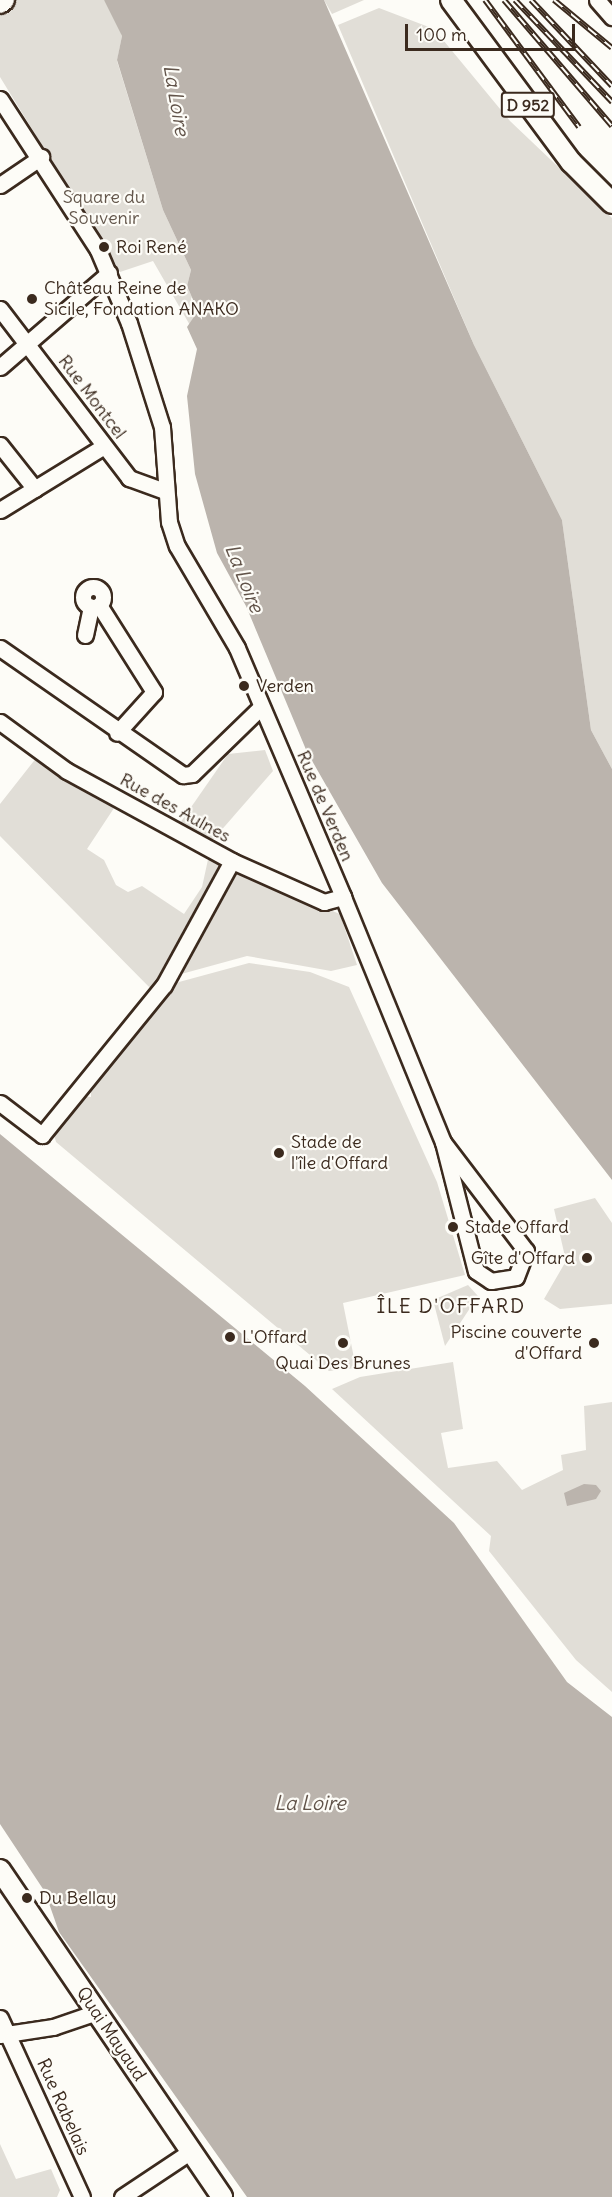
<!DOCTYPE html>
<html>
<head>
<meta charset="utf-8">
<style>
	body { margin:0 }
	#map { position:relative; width:612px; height:2197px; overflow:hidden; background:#fdfcf7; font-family:Delius,sans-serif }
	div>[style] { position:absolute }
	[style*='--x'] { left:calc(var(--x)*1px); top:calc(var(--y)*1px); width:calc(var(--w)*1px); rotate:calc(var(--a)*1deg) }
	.green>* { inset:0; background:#e1ded7 }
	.water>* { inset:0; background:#bbb4ad }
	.roads { filter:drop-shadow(2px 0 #3b2a1e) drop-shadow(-2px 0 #3b2a1e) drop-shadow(0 2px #3b2a1e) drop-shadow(0 -2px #3b2a1e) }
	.minor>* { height:15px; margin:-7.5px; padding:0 7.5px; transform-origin:7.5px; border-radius:7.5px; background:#fdfcf7 }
	.minor>.ring { margin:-7.5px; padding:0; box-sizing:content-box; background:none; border:15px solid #fdfcf7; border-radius:50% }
	.major>* { height:20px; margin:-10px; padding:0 10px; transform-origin:10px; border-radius:10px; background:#fdfcf7 }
	.rail>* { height:6px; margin-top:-3px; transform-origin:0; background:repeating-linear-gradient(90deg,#fdfcf7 0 11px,#3b2a1e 0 22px); box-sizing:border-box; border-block:2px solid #3b2a1e }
	.dots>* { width:16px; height:16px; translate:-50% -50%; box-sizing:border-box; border:3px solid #fdfcf7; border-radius:50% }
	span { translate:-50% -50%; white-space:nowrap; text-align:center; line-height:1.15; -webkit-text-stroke:4.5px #fdfcf7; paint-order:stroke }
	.shield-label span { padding:2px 4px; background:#fdfcf7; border:2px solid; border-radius:4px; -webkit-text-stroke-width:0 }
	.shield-label { font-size:16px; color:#3b2a1e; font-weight:700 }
	.park-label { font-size:18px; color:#64574c }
	.poi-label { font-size:18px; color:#3b2a1e }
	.left { translate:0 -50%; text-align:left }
	.right { translate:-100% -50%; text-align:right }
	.street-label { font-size:18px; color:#3b2a1e }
	.water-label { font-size:20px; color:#615349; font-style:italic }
	.neighbourhood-label { font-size:20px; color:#3b2a1e; letter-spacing:1.5px }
	.scale { position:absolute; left:405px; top:24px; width:170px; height:27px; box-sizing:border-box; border:3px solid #3b2a1e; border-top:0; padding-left:8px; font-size:18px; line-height:21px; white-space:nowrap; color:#3b2a1e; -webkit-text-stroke:4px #fdfcf7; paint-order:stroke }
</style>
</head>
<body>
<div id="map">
	<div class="green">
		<i style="clip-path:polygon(0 0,104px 0,113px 9px,122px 36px,117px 61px,163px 210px,191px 270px,187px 286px,198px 311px,191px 327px,153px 261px,120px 272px,0 77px)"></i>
		<i style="clip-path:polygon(324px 0,364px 0,332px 14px)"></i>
		<i style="clip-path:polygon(379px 8px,434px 29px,510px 121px,612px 218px,612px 769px,591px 730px,562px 520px,474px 345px,338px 25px)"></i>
		<i style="clip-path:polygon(265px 750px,273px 771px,211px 842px,178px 826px,228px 754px)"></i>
		<i style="clip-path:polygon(37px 757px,116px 805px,87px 849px,104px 860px,116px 885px,128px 892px,142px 886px,184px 914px,202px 887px,209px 855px,225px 864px,154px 992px,0 836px,0 804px)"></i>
		<i style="clip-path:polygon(236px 873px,340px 914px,357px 965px,331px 971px,247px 956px,174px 976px,227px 879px)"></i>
		<i style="clip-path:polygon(249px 963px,310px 972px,349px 987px,437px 1182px,465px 1275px,343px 1303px,356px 1368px,329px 1371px,56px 1142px,53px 1131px,79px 1096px,91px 1097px,91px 1082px,160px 997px,179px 982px)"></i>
		<i style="clip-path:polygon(595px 1198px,612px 1223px,612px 1304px,560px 1309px,544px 1299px,566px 1261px,554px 1209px)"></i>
		<i style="clip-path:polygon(468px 1285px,478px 1296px,445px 1346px,433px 1300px)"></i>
		<i style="clip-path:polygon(453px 1362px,463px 1429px,441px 1433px,448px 1468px,497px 1461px,522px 1490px,563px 1470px,561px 1455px,586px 1450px,584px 1406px,612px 1402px,612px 1692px,576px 1660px,489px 1551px,491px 1536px,332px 1389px,360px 1377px)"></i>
		<i style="clip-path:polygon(0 2144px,16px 2179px,51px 2169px,60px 2190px,57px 2197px,0 2197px)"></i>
	</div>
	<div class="water">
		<i style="clip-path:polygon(104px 0,324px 0,474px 345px,562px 520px,591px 730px,612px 769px,612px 1180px,382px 883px,307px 752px,246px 606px,217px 553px,195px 474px,187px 396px,197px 349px,187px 327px,198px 311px,187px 286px,191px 270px,163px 210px,117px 60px,122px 36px)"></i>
		<i style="clip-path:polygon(0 1134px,305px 1386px,454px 1523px,567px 1682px,612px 1717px,612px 2197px,247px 2197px,59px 1932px,45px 1892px,0 1824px)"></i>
		<i style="clip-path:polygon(584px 1484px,596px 1485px,601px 1491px,596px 1499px,567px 1506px,564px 1493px)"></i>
	</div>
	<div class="roads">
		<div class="minor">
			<i style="--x:597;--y:0;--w:23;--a:49"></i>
			<i style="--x:0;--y:99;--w:180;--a:57"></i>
			<i style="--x:98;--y:250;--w:79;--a:67"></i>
			<i style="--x:129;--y:323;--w:109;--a:72.4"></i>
			<i style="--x:162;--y:427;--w:95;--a:85.8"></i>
			<i style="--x:169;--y:522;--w:25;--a:72"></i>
			<i style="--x:177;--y:546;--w:118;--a:59.5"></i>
			<i style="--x:237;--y:648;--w:271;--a:66.9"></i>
			<i style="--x:343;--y:897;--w:265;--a:67.8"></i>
			<i style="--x:443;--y:1142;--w:133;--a:75.7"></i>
			<i style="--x:476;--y:1271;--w:18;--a:34"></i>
			<i style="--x:491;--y:1281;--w:25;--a:-9"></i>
			<i style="--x:516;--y:1277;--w:28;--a:-69"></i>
			<i style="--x:526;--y:1251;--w:137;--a:-127.3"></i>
			<i style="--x:0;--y:185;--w:50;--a:-34.3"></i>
			<i style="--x:0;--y:309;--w:213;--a:52.6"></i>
			<i style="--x:129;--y:478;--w:38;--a:20"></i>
			<i style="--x:0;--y:367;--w:144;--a:-40.8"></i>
			<i style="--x:0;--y:445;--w:56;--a:51.5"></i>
			<i style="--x:0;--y:510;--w:122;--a:-31.6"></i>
			<i class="ring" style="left:83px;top:587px;width:5px;height:5px"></i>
			<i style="--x:99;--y:605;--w:103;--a:57.7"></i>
			<i style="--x:154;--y:692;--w:55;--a:132.1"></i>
			<i style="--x:85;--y:635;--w:29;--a:-78"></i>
			<i style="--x:0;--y:648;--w:223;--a:34.8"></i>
			<i style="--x:183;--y:775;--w:9;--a:-6"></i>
			<i style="--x:192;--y:774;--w:96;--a:-44.2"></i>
			<i style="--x:0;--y:722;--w:83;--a:36.2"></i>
			<i style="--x:67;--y:771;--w:188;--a:28.6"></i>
			<i style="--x:232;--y:861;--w:101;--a:24"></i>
			<i style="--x:324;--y:902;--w:20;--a:-15"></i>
			<i style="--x:0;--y:1103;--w:53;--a:37.3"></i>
			<i style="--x:42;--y:1135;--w:193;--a:-50.9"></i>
			<i style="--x:164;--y:985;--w:141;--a:-61.3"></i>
			<i style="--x:0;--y:2018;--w:197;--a:65.4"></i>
			<i style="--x:0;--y:2035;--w:54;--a:-8.6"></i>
			<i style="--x:53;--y:2027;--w:46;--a:-18.8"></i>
			<i style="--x:122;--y:2197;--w:83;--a:-33.7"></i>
		</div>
		<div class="major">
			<i style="--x:451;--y:0;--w:202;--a:53.5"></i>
			<i style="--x:571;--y:162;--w:58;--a:45"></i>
			<i style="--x:0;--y:3;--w:5;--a:-37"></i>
			<i style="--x:0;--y:1870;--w:395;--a:55.8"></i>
		</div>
	</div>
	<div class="rail">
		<i style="--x:485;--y:0;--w:158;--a:53.5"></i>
		<i style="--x:504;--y:0;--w:166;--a:49.4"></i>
		<i style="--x:515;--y:0;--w:141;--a:46.4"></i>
		<i style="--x:531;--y:0;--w:118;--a:46.7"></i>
		<i style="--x:554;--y:0;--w:75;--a:39.6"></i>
	</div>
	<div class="dots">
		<i style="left:104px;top:247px;background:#3b2a1e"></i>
		<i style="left:32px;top:299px;background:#3b2a1e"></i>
		<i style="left:244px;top:686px;background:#3b2a1e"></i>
		<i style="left:279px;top:1153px;background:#3b2a1e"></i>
		<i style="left:453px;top:1227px;background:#3b2a1e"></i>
		<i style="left:587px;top:1258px;background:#3b2a1e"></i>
		<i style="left:230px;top:1337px;background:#3b2a1e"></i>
		<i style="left:343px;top:1343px;background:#3b2a1e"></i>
		<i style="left:594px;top:1343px;background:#3b2a1e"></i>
		<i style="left:27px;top:1898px;background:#3b2a1e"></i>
	</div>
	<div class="shield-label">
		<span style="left:528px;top:105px">D 952</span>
	</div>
	<div class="park-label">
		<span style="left:104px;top:208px">Square du<br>Souvenir</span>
	</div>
	<div class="poi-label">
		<span class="left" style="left:116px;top:247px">Roi René</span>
		<span class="left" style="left:44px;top:299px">Château Reine de<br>Sicile, Fondation ANAKO</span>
		<span class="left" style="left:256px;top:686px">Verden</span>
		<span class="left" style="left:291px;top:1153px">Stade de<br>l'île d'Offard</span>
		<span class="left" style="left:465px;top:1227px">Stade Offard</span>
		<span class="right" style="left:575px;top:1258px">Gîte d'Offard</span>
		<span class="right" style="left:582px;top:1343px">Piscine couverte<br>d'Offard</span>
		<span class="left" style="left:242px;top:1337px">L'Offard</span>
		<span style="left:343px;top:1363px">Quai Des Brunes</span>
		<span class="left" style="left:39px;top:1898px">Du Bellay</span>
	</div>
	<div class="street-label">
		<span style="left:92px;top:397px;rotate:53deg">Rue Montcel</span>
		<span style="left:325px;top:806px;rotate:67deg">Rue de Verden</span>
		<span style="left:175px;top:808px;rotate:29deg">Rue des Aulnes</span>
		<span style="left:111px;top:2034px;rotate:56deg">Quai Mayaud</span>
		<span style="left:63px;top:2107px;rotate:66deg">Rue Rabelais</span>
	</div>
	<div class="water-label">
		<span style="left:177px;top:100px;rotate:80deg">La Loire</span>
		<span style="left:245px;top:578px;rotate:68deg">La Loire</span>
		<span style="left:310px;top:1802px">La Loire</span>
	</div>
	<div class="neighbourhood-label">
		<span style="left:451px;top:1305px">ÎLE D'OFFARD</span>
	</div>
	<div class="scale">100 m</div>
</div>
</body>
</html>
